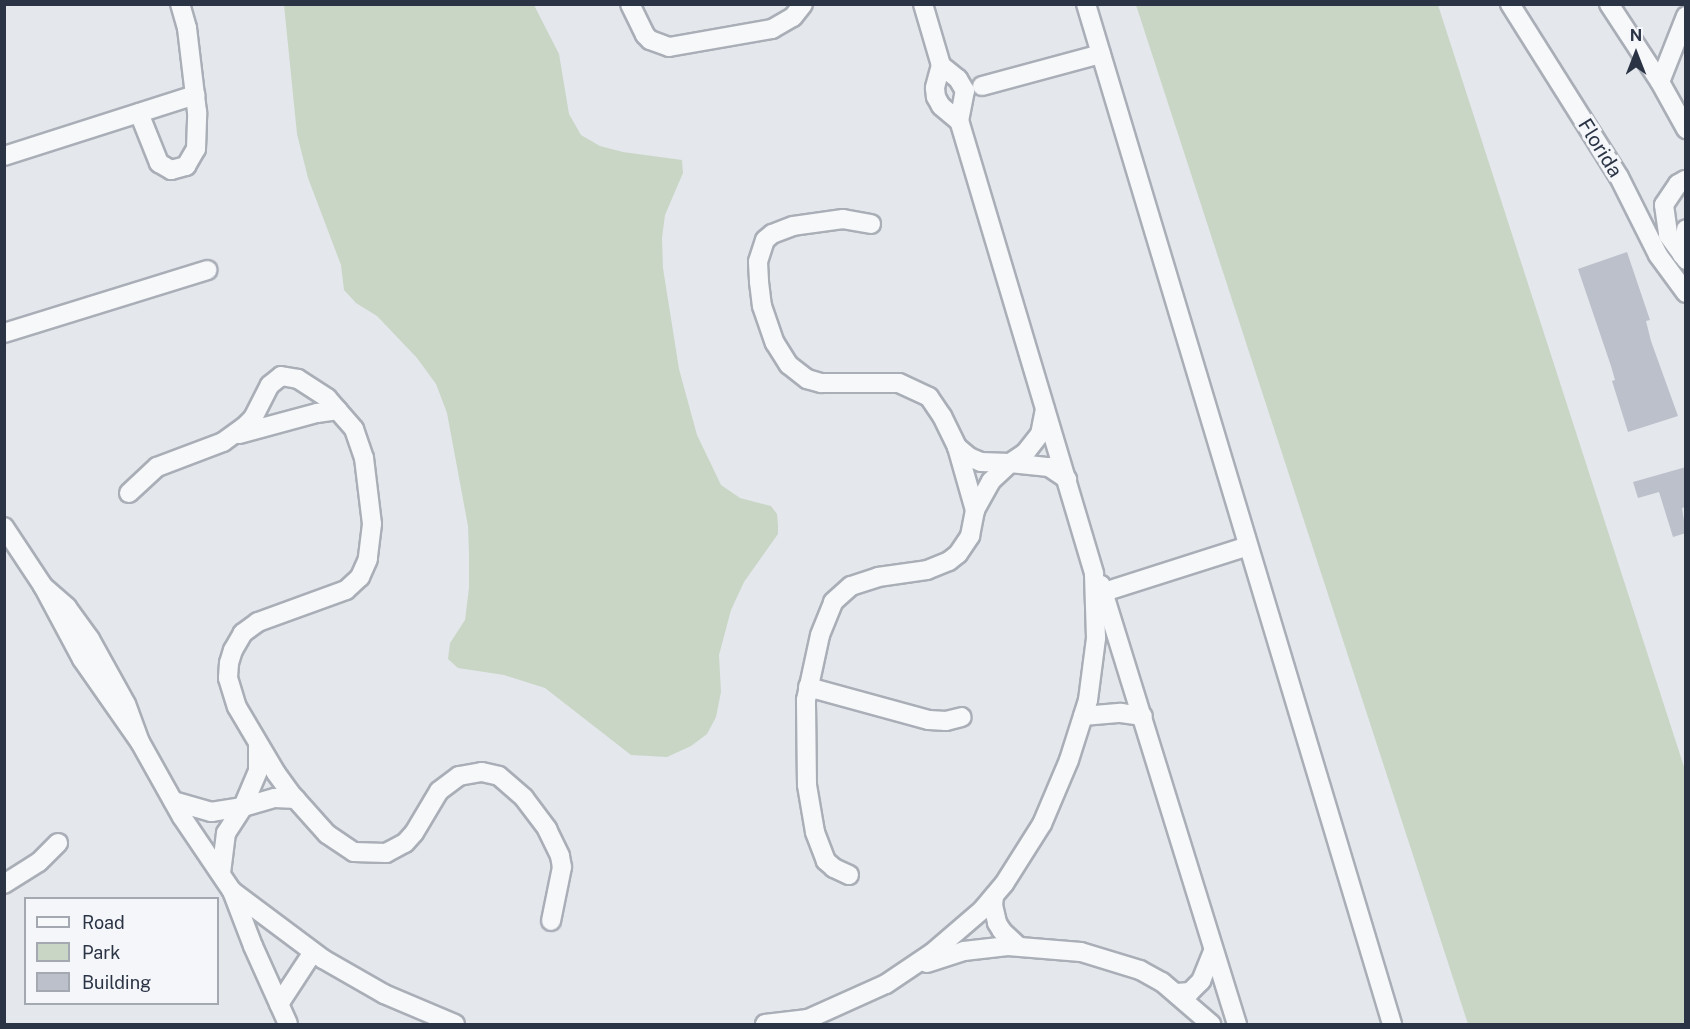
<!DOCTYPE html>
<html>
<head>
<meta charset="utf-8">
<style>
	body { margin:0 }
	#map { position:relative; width:1690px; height:1029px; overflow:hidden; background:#e4e7ec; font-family:"Public Sans",sans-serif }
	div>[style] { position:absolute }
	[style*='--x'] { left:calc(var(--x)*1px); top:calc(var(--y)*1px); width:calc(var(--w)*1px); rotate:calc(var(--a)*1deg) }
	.green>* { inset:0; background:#c9d6c5 }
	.building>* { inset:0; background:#bbc0ca }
	.roads { filter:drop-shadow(2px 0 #a9aeb7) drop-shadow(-2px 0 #a9aeb7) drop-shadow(0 2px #a9aeb7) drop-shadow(0 -2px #a9aeb7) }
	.minor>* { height:18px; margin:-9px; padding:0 9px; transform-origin:9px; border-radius:9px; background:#f7f8fa }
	span { translate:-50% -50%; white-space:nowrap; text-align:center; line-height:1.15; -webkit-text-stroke:6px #f4f6f9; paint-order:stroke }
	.street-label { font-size:20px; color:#2b3445 }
	.frame { position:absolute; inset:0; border:6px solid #2b3445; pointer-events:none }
	.legend { position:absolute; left:24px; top:897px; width:195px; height:108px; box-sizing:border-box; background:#f4f6f9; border:2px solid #a4a8b1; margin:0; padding:8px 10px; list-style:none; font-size:18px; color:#2b3445 }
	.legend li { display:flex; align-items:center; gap:12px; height:30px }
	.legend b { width:30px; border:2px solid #a4a8b1 }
	.north { position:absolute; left:1606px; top:24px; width:60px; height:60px; -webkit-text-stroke:4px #f4f6f9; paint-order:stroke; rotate:0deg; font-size:16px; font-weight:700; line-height:24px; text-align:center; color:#2b3445 }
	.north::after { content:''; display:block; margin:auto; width:21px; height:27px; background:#2b3445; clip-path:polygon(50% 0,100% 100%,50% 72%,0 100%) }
</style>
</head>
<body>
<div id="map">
	<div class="green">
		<i style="clip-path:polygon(284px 5px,534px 5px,559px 54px,569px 114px,581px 135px,600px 146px,623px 152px,682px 160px,683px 173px,665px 215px,662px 238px,663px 268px,679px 369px,697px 435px,721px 485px,740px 498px,771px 506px,777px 514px,778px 525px,778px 534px,744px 582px,731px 610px,719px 655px,721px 692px,716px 717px,707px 734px,691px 746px,667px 757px,631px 755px,545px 688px,504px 675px,458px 668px,448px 659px,450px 643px,465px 620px,469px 588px,469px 553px,468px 526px,447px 413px,436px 384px,417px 358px,377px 316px,356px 303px,344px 290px,341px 265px,308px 178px,297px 134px)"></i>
		<i style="clip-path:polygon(1136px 5px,1438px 5px,1685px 770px,1685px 1024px,1468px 1024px)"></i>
	</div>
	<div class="building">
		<i style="clip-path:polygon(1627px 252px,1650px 320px,1646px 321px,1651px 341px,1678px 416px,1628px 432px,1612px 381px,1615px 380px,1611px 366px,1578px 269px)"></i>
		<i style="clip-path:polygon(1686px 467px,1686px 507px,1682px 508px,1686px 533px,1673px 537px,1659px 492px,1638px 498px,1633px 482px)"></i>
	</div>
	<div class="roads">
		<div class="minor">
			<i style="--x:630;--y:4;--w:34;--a:64"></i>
			<i style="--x:645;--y:35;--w:7;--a:45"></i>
			<i style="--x:650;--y:40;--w:20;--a:20"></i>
			<i style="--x:669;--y:47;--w:105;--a:-9.9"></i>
			<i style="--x:772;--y:29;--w:24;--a:-30"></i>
			<i style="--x:793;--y:17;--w:16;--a:-52"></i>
			<i style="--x:923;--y:4;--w:64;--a:73.6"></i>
			<i style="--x:941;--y:65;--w:24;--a:105"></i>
			<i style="--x:935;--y:88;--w:9;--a:84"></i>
			<i style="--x:936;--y:97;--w:10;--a:61"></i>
			<i style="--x:941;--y:106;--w:23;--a:40"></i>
			<i style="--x:959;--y:121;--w:31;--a:-79"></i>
			<i style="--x:965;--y:91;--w:14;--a:-120"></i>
			<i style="--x:958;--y:79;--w:22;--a:-141"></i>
			<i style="--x:1086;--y:4;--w:1065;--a:73.3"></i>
			<i style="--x:1510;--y:4;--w:204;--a:57.8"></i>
			<i style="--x:1619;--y:177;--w:87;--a:63.4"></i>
			<i style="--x:1658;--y:255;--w:47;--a:53.6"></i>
			<i style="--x:1609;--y:4;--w:93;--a:56.8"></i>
			<i style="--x:1660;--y:82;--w:54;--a:61"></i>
			<i style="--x:1660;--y:82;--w:71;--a:-68.5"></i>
			<i style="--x:982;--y:86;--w:123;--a:-15.1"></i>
			<i style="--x:139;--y:113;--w:54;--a:68.2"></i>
			<i style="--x:159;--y:163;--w:14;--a:30"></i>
			<i style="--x:171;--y:170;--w:16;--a:-15"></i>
			<i style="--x:186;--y:166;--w:20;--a:-60"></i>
			<i style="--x:196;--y:149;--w:37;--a:-88"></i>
			<i style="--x:197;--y:112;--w:85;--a:-96.8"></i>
			<i style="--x:187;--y:28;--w:25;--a:-106"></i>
			<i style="--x:4;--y:156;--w:201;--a:-17.7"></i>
			<i style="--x:1685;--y:180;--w:8;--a:150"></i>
			<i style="--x:1678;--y:184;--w:25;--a:124"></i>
			<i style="--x:1664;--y:205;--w:30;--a:82"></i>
			<i style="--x:1668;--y:235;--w:31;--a:54"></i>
			<i style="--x:871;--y:224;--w:28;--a:-170"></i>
			<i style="--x:843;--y:219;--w:50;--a:172"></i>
			<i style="--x:793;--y:226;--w:22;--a:159"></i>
			<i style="--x:772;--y:234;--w:9;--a:139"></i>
			<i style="--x:765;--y:240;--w:23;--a:108"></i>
			<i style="--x:758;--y:262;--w:20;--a:87"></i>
			<i style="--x:759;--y:282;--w:24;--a:83"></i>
			<i style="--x:762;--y:306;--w:39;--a:71"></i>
			<i style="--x:775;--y:343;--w:26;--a:58"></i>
			<i style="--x:789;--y:365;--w:23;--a:38"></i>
			<i style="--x:807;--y:379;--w:15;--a:16"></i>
			<i style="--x:821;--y:383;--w:78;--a:0"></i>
			<i style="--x:899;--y:383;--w:33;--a:25"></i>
			<i style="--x:929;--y:397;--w:23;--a:56"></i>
			<i style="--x:942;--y:416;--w:34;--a:64"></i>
			<i style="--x:957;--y:447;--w:66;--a:74.1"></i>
			<i style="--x:975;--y:510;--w:33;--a:-61"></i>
			<i style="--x:991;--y:481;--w:26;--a:-43"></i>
			<i style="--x:1010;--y:463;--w:29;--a:-178"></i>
			<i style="--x:981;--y:462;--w:13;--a:-157"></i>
			<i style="--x:969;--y:457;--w:16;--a:-140"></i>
			<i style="--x:1682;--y:255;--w:26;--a:-81"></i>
			<i style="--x:4;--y:333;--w:213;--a:-17.2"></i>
			<i style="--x:1045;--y:409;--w:25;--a:101"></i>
			<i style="--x:1040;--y:434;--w:24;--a:128"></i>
			<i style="--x:1025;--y:453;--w:18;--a:146"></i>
			<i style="--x:1010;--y:463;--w:39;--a:6"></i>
			<i style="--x:1049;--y:467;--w:22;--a:34"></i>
			<i style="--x:239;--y:434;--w:81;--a:-15.1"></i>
			<i style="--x:317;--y:413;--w:21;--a:-8"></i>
			<i style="--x:129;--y:493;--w:38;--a:-43"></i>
			<i style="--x:157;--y:467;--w:71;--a:-20.7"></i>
			<i style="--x:223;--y:442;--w:26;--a:-36"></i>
			<i style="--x:244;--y:427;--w:13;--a:-45"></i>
			<i style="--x:253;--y:418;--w:37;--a:-63"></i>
			<i style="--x:270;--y:385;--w:14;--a:-39"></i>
			<i style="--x:281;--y:376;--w:17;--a:10"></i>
			<i style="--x:298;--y:379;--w:35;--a:33"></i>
			<i style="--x:327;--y:398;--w:41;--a:48.9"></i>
			<i style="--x:354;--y:429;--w:31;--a:71"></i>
			<i style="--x:364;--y:458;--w:66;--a:83.1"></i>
			<i style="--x:372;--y:524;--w:35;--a:97"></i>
			<i style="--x:368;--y:559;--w:20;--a:114"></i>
			<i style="--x:360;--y:577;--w:19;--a:137"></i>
			<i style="--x:346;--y:590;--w:94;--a:160"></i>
			<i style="--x:258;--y:622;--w:19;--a:144"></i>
			<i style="--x:243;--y:633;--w:20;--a:120"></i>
			<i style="--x:233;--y:650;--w:14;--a:107"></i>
			<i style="--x:229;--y:663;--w:15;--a:94"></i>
			<i style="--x:228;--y:678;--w:30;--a:73"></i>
			<i style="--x:237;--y:707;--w:77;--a:59.4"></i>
			<i style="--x:276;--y:773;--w:29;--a:54"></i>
			<i style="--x:293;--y:796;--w:51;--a:48.2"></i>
			<i style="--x:327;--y:834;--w:32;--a:34"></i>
			<i style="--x:354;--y:852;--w:32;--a:2"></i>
			<i style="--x:386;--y:853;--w:21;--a:-28"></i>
			<i style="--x:405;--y:843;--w:13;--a:-48"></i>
			<i style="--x:414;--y:833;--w:49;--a:-59.2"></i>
			<i style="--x:439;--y:791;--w:25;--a:-37"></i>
			<i style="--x:459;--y:776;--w:23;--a:-10"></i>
			<i style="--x:482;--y:772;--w:17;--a:13"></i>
			<i style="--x:499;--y:776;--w:33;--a:41"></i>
			<i style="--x:524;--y:798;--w:39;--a:53"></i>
			<i style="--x:547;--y:829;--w:30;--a:64"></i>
			<i style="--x:560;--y:856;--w:11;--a:80"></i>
			<i style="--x:562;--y:867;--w:55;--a:101.5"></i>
			<i style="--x:4;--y:527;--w:71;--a:56.5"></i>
			<i style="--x:43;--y:586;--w:83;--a:61.9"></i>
			<i style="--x:82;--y:659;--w:101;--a:55.1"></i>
			<i style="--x:140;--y:742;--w:40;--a:-110.2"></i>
			<i style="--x:126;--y:704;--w:74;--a:-119"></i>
			<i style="--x:90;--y:639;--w:39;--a:-126"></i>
			<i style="--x:67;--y:607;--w:32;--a:-139"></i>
			<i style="--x:1101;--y:585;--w:460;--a:72.8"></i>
			<i style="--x:1096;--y:599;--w:11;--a:-41"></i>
			<i style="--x:1104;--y:592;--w:151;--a:-17.7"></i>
			<i style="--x:808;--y:687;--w:125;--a:15.3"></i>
			<i style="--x:929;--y:720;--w:17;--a:3"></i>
			<i style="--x:946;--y:721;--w:16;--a:-14"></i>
			<i style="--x:1083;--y:716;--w:38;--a:-5"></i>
			<i style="--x:1121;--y:713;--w:22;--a:8"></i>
			<i style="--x:140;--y:742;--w:86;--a:60.8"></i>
			<i style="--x:182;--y:817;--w:89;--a:56"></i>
			<i style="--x:232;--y:891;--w:114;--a:36.8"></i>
			<i style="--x:323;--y:959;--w:70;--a:29.8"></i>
			<i style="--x:384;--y:994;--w:77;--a:22.9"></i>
			<i style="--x:258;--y:744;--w:27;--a:90"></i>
			<i style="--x:258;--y:771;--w:39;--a:113"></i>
			<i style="--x:243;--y:807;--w:33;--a:-16"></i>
			<i style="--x:275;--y:798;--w:21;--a:3"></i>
			<i style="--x:173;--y:801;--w:40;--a:16"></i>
			<i style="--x:211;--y:812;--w:32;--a:-9"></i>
			<i style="--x:243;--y:807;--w:31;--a:123"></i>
			<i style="--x:226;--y:833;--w:40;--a:97.1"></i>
			<i style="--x:849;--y:875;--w:17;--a:-155"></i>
			<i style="--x:834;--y:868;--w:11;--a:-139"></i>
			<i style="--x:826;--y:861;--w:31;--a:-111"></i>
			<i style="--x:815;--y:832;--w:48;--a:-99.7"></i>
			<i style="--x:807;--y:785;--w:85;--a:-90.7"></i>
			<i style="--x:806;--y:700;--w:66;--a:-77.8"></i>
			<i style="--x:820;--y:635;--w:35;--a:-68"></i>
			<i style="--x:833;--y:602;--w:24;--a:-42"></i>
			<i style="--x:851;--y:586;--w:28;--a:-18"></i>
			<i style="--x:878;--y:577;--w:49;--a:-8.1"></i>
			<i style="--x:927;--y:570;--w:24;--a:-22"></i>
			<i style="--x:949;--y:561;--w:11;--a:-38"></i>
			<i style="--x:958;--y:554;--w:22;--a:-56"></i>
			<i style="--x:970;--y:536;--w:26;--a:-79"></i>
			<i style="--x:4;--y:884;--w:41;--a:-32.2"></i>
			<i style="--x:39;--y:862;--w:27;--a:-45"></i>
			<i style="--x:232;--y:891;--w:59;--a:69.1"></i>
			<i style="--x:253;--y:946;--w:85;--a:65.8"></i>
			<i style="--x:994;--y:896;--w:9;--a:96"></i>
			<i style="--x:993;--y:905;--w:18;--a:77"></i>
			<i style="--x:997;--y:923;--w:9;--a:58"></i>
			<i style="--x:1002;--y:931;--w:22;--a:43"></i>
			<i style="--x:927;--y:963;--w:39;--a:-18"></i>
			<i style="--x:964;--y:951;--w:44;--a:-6.5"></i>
			<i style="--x:1008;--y:946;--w:73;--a:4.7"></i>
			<i style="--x:1081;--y:952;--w:62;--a:17"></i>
			<i style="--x:1140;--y:970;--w:25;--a:29"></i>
			<i style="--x:1162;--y:982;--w:65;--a:40.6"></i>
			<i style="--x:1177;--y:993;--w:13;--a:-4"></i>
			<i style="--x:1190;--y:992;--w:16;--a:-45"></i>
			<i style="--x:1201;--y:981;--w:32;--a:-68"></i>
			<i style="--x:279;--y:1004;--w:62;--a:-56.8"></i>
			<i style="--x:808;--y:1019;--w:85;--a:-24.2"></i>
			<i style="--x:886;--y:984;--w:55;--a:-34"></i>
			<i style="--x:932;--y:953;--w:66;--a:-40.7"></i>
			<i style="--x:982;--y:910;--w:34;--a:-50"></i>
			<i style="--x:1004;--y:884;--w:71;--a:-57.7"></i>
			<i style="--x:1042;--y:824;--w:69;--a:-67.1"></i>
			<i style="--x:1069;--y:760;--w:63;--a:-72.4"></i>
			<i style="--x:1088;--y:700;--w:63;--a:-82.6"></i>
			<i style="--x:1096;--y:638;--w:65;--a:-91.8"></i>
			<i style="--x:1094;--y:573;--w:472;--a:-106.6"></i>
			<i style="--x:765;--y:1024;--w:43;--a:-6.6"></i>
			<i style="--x:808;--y:1019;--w:9;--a:148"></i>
		</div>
	</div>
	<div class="street-label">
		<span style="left:1600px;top:148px;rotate:58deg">Florida</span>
	</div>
	<div class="frame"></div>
	<ul class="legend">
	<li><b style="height:8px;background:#f7f8fa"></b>Road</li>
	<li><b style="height:16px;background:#c9d6c5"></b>Park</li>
	<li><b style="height:16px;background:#bbc0ca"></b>Building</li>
	</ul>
	<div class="north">N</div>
</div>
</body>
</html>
